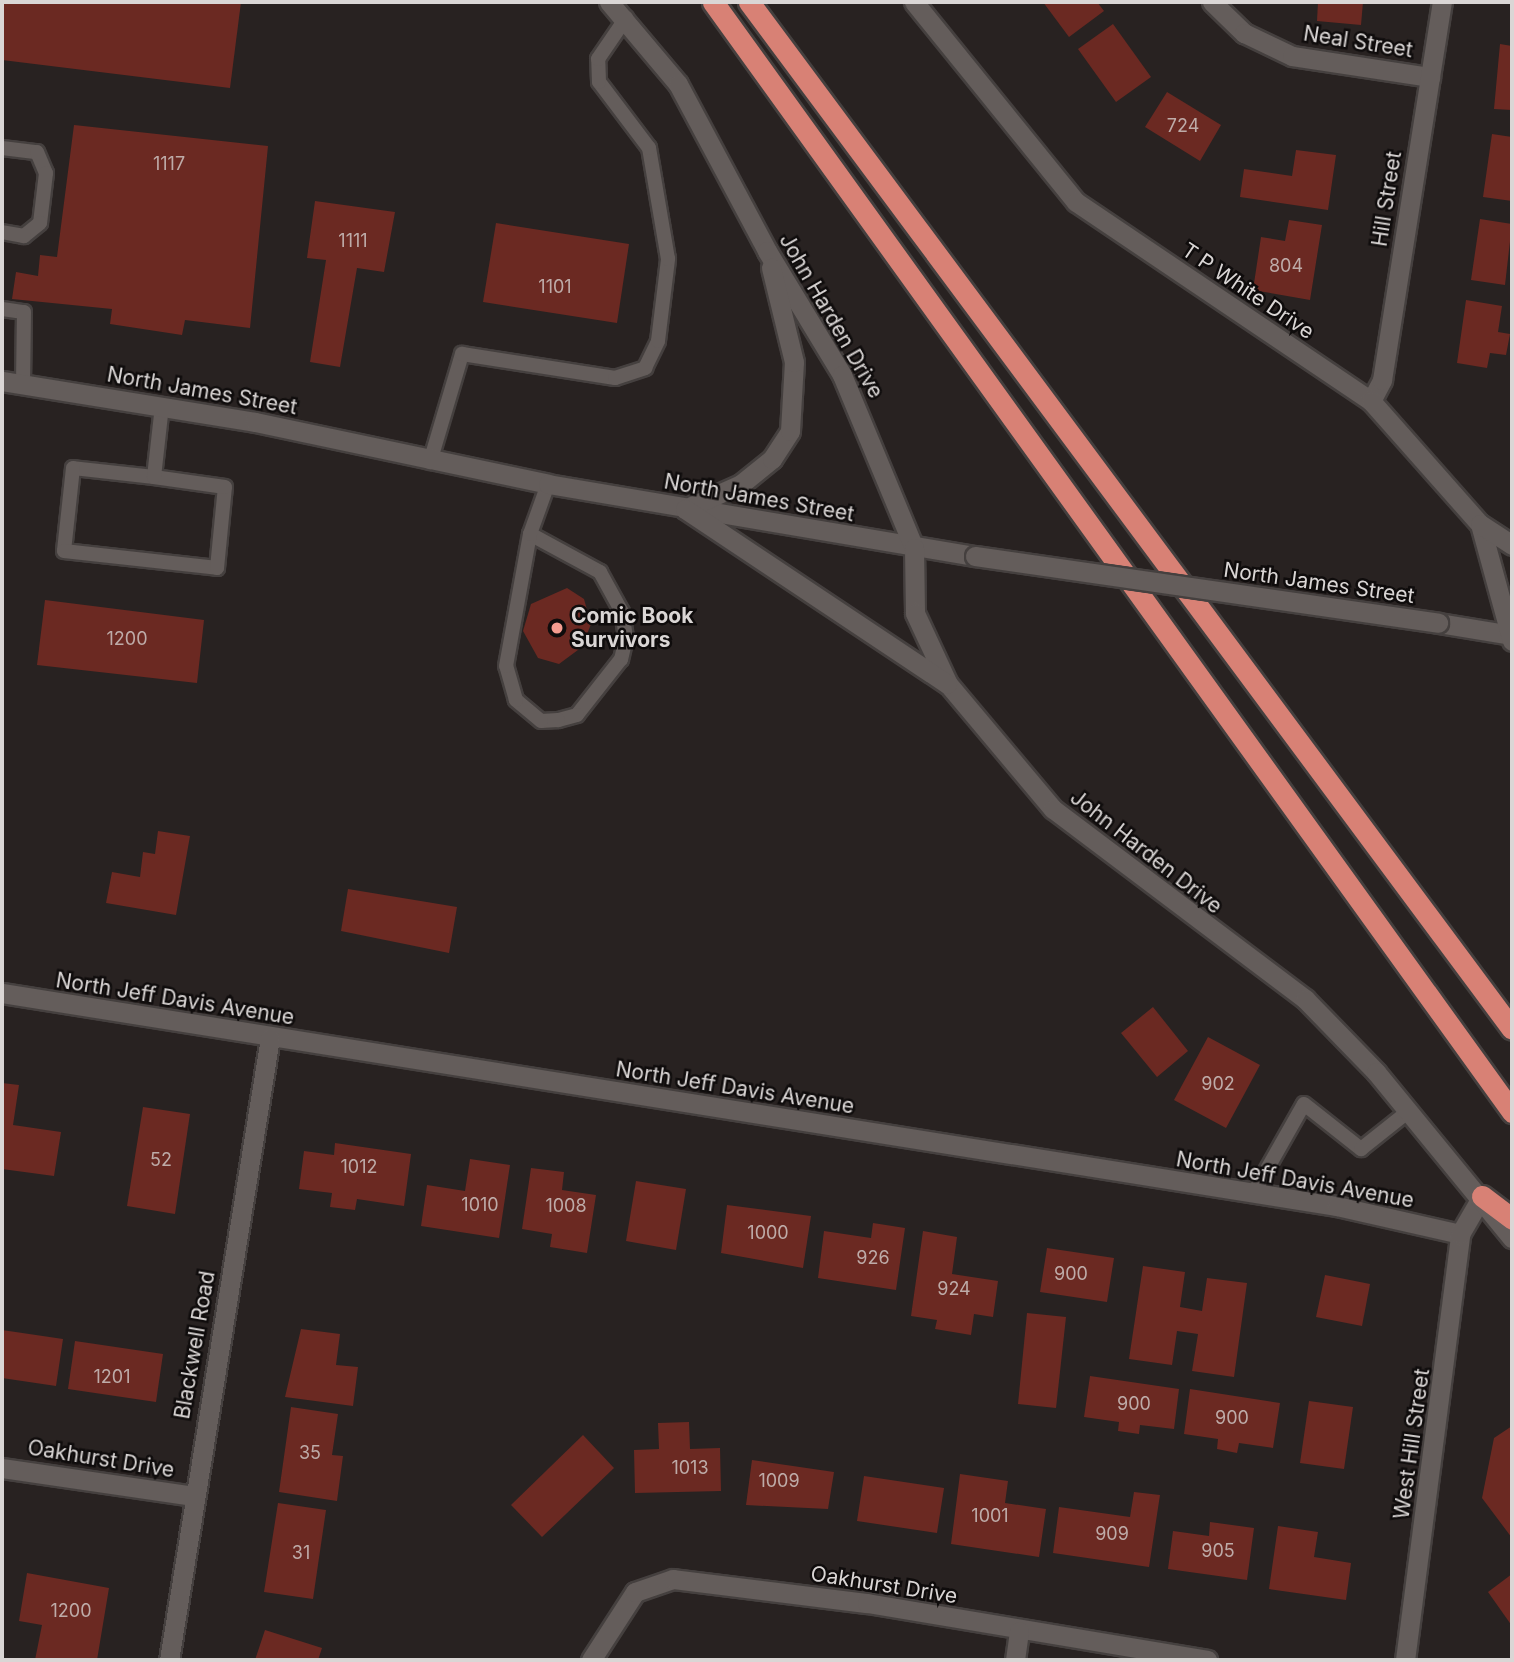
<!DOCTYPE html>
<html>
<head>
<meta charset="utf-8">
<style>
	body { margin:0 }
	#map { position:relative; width:1514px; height:1662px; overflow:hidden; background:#282221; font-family:Inter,sans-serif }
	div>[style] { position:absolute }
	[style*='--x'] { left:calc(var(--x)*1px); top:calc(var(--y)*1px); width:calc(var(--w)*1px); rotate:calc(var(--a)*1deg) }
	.building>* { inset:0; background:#6b2922 }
	.roads { filter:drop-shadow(2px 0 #45403f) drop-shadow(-2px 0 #45403f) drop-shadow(0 2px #45403f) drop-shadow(0 -2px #45403f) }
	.service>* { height:14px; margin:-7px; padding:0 7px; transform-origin:7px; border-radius:7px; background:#645d5b }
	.minor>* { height:19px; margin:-9.5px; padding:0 9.5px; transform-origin:9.5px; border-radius:9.5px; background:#645d5b }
	.tertiary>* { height:19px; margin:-9.5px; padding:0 9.5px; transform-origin:9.5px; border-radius:9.5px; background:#645d5b }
	.secondary>* { height:19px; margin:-9.5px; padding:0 9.5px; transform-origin:9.5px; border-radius:9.5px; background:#645d5b }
	.motorway>* { height:21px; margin:-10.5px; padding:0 10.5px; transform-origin:10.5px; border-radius:10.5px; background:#d88175 }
	.bridges { filter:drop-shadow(2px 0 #45403f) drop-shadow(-2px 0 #45403f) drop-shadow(0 2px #45403f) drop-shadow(0 -2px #45403f) }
	.tertiary-bridge>* { height:19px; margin:-9.5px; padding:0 9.5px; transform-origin:9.5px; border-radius:9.5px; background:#645d5b }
	.dots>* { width:19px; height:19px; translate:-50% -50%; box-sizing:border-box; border:4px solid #0f0c0c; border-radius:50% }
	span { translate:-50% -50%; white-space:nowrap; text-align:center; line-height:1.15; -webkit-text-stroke:5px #0f0c0c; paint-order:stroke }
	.number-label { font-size:18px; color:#beaba8 }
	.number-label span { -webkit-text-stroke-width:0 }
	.street-label { font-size:21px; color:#dad6d5 }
	.poi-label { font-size:21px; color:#dad6d5; font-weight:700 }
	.left { translate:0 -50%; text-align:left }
	.frame { position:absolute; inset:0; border:4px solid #dad6d5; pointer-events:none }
</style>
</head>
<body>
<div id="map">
	<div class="building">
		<i style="clip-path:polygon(2px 2px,241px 2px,230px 88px,2px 60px)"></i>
		<i style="clip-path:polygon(1043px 2px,1097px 2px,1104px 11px,1069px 37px)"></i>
		<i style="clip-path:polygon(1318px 2px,1363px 2px,1361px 25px,1317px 21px)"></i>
		<i style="clip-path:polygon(1113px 24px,1151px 77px,1116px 102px,1078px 49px)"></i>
		<i style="clip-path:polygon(1500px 44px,1512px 46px,1512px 110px,1494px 109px)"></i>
		<i style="clip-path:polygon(1167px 92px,1221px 125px,1200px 161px,1145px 127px)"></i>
		<i style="clip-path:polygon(74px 125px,268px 146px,250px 328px,185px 320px,182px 335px,110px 324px,112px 309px,12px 299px,16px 272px,38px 276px,40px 255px,57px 257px)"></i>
		<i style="clip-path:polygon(1492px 134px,1512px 137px,1512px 201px,1483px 197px)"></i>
		<i style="clip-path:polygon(1296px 150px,1336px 155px,1328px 210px,1240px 197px,1244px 169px,1292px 176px)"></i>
		<i style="clip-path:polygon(315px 201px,395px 212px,384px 272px,357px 268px,340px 367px,310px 362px,326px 260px,307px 258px)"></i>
		<i style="clip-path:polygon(1480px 219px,1512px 224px,1505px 285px,1471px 280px)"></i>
		<i style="clip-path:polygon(1289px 220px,1322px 225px,1310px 300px,1253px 290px,1261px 237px,1285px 241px)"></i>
		<i style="clip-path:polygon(496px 223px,629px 244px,617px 323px,483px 302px)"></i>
		<i style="clip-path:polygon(1466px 300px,1502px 306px,1498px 332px,1510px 334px,1506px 355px,1490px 353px,1487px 368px,1457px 363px)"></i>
		<i style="clip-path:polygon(567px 588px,584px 599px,591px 624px,582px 647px,559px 664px,538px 658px,523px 631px,531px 604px)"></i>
		<i style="clip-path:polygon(45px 600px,204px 620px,197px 683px,37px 665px)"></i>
		<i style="clip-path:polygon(158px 831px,190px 836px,176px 915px,106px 903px,112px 872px,140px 877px,143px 852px,155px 854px)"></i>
		<i style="clip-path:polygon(348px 889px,457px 907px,449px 953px,341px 931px)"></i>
		<i style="clip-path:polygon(1153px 1007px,1188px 1051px,1157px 1077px,1121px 1033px)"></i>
		<i style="clip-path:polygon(1208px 1037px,1260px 1065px,1226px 1128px,1174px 1100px)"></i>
		<i style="clip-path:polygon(2px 1083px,19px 1085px,13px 1125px,61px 1132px,54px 1176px,2px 1169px)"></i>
		<i style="clip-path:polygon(143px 1107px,190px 1114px,175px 1214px,127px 1206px)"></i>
		<i style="clip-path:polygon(335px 1143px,411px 1154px,404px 1206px,357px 1199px,355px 1210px,330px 1207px,332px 1193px,299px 1189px,304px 1151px,334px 1155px)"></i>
		<i style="clip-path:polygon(470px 1159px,510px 1165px,499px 1238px,421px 1226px,427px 1185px,465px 1191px)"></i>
		<i style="clip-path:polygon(531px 1168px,564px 1172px,562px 1190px,596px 1195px,587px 1253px,550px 1247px,552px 1234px,522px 1229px)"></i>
		<i style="clip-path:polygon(636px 1181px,686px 1189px,676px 1250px,626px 1241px)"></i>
		<i style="clip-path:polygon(727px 1205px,811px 1216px,803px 1268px,721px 1253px)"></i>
		<i style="clip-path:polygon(873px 1223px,905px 1228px,896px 1290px,818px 1278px,824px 1231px,871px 1238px)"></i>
		<i style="clip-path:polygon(923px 1231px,957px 1237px,952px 1274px,998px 1281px,993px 1317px,974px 1314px,971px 1335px,935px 1329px,937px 1320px,911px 1316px)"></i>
		<i style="clip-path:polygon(1047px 1248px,1114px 1258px,1107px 1302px,1040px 1292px)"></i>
		<i style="clip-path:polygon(1143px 1266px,1185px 1272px,1180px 1307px,1202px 1311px,1207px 1278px,1247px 1283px,1234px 1377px,1192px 1371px,1198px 1334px,1177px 1331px,1172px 1365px,1129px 1359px)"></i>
		<i style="clip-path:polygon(1325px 1275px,1370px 1284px,1362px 1326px,1316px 1317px)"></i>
		<i style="clip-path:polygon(1027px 1313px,1066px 1317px,1056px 1408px,1018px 1404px)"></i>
		<i style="clip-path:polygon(301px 1329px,340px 1334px,336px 1365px,358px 1367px,353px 1406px,285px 1397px)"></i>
		<i style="clip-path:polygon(2px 1330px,63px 1339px,56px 1386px,2px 1378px)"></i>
		<i style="clip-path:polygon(75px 1341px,163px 1354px,156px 1402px,68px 1389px)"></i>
		<i style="clip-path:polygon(1090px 1376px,1179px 1389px,1174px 1429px,1140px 1425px,1139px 1434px,1118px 1431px,1119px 1422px,1084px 1417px)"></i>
		<i style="clip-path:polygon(1190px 1389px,1280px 1403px,1273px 1448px,1239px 1443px,1237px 1453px,1217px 1449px,1218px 1439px,1184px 1434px)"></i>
		<i style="clip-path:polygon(1309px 1401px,1353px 1407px,1344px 1469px,1300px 1463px)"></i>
		<i style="clip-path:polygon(291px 1407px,338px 1414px,332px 1455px,343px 1456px,337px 1501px,279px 1492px)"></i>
		<i style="clip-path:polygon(689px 1422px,690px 1449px,720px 1448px,721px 1491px,635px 1493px,634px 1450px,659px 1449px,658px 1423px)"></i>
		<i style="clip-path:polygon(1512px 1426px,1512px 1538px,1482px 1498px,1494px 1438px)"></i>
		<i style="clip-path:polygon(583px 1435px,614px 1468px,542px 1537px,511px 1505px)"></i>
		<i style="clip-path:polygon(752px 1460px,834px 1472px,828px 1509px,746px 1505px)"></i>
		<i style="clip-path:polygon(960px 1474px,1008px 1481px,1005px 1503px,1046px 1509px,1039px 1557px,951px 1544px)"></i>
		<i style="clip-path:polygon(864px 1476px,944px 1488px,937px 1533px,857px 1521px)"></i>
		<i style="clip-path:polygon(1134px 1492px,1160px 1495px,1149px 1567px,1053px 1553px,1059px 1507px,1130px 1517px)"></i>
		<i style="clip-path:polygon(278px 1503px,326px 1510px,313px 1599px,264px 1592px)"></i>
		<i style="clip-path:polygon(1210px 1522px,1254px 1528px,1247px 1580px,1168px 1569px,1173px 1531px,1209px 1536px)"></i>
		<i style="clip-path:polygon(1278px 1526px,1318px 1532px,1314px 1557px,1351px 1563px,1346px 1600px,1269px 1589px)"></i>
		<i style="clip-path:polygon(27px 1573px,109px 1588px,97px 1660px,35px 1660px,42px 1625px,19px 1621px)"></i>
		<i style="clip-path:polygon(1512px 1574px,1512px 1626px,1488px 1592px)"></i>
		<i style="clip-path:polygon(265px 1630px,322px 1648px,318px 1660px,255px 1660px)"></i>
	</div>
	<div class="roads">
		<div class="service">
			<i style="--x:2;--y:148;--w:35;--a:7"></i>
			<i style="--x:37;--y:152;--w:23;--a:67"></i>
			<i style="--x:46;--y:173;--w:50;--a:96.8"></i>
			<i style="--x:40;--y:223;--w:21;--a:141"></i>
			<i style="--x:24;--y:236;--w:22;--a:-170"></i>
			<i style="--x:2;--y:309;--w:22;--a:8"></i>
			<i style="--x:24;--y:312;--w:72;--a:90.8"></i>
			<i style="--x:430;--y:462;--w:113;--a:-73.5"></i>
			<i style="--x:462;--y:354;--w:155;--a:8.9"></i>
			<i style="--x:615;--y:378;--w:32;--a:-18"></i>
			<i style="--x:645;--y:368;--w:30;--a:-64"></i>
			<i style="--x:658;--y:341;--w:83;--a:-83"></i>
			<i style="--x:668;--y:259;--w:113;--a:-99.7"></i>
			<i style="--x:649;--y:148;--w:83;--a:-127.1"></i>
			<i style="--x:599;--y:82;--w:23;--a:-92"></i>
			<i style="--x:598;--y:59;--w:50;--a:-55.7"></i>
			<i style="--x:154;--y:477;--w:81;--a:-173.7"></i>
			<i style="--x:73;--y:468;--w:83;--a:96.2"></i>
			<i style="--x:64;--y:551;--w:154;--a:6.3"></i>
			<i style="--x:217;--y:568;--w:81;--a:-84.4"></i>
			<i style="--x:225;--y:487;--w:72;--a:-172"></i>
			<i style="--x:154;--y:477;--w:71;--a:-83.6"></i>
			<i style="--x:530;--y:534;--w:80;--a:28.5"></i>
			<i style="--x:600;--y:572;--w:46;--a:61.2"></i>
			<i style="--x:622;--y:612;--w:26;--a:81"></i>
			<i style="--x:626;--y:638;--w:22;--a:103"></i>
			<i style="--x:621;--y:659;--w:71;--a:128.2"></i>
			<i style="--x:577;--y:715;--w:20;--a:165"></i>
			<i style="--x:558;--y:720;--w:17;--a:177"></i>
			<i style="--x:541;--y:721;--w:33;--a:-140"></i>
			<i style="--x:516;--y:700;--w:35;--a:-106"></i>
			<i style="--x:506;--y:666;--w:134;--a:-79.7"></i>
			<i style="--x:530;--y:534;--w:53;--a:-70.2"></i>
			<i style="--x:1253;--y:1194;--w:103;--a:-60.5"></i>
			<i style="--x:1304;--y:1104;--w:73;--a:38.3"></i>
			<i style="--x:1361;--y:1149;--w:61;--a:-38.4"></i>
		</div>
		<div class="minor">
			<i style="--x:1212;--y:2;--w:45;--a:44.1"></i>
			<i style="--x:1244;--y:33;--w:53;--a:25.6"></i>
			<i style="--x:1292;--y:56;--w:140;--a:8.7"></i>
			<i style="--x:1371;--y:401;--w:24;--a:-62"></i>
			<i style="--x:1382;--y:380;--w:383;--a:-81"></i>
			<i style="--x:2;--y:993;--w:1352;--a:9.07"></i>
			<i style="--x:1337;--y:1206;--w:126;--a:12.8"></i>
			<i style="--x:2;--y:1468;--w:193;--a:8.3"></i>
			<i style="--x:169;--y:1660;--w:630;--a:-80.78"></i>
			<i style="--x:591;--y:1660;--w:81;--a:-57.1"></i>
			<i style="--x:635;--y:1592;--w:40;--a:-18.9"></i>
			<i style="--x:673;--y:1579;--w:195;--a:7.1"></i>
			<i style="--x:867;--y:1603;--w:345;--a:9.5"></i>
			<i style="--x:1015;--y:1660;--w:29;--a:-82"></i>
			<i style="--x:1405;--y:1660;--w:430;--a:-82.6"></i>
			<i style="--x:1460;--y:1234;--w:44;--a:-59.9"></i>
		</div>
		<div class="tertiary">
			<i style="--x:2;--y:381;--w:256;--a:9.2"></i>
			<i style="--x:255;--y:422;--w:299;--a:11.9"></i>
			<i style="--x:548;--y:484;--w:433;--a:9.6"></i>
			<i style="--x:1438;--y:623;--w:75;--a:9.2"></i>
		</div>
		<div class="secondary">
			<i style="--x:609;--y:2;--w:107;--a:49.9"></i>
			<i style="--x:678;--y:84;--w:189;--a:61.9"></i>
			<i style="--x:767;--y:251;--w:145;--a:58.8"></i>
			<i style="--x:842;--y:375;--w:187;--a:67.4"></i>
			<i style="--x:914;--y:548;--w:65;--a:89.1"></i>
			<i style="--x:915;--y:613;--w:78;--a:65.1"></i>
			<i style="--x:948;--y:684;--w:163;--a:50"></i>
			<i style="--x:1053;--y:809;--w:316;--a:37"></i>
			<i style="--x:1305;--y:999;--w:102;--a:45.8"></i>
			<i style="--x:1376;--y:1072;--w:215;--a:50.7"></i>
			<i style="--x:914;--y:2;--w:257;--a:51"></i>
			<i style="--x:1076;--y:202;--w:356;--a:34"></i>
			<i style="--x:1371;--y:401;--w:164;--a:48.5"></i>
			<i style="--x:1480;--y:524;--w:121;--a:74.7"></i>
			<i style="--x:685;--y:509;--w:61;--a:-24.1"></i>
			<i style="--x:741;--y:484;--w:40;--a:-39"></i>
			<i style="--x:772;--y:459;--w:33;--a:-57"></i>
			<i style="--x:790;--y:431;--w:69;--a:-86.7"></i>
			<i style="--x:794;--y:362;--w:97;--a:-103.7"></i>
			<i style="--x:685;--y:509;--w:315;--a:33.7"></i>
			<i style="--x:1480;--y:524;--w:38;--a:33"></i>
		</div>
		<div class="motorway">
			<i style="--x:713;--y:2;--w:1368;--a:54.25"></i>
			<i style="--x:749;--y:2;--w:1279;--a:53.39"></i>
			<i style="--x:1482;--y:1196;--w:38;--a:37"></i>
		</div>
	</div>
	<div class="bridges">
		<div class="tertiary-bridge">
			<i style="--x:975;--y:556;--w:468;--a:8.2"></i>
		</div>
	</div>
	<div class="dots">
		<i style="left:557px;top:628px;background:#f59c90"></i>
	</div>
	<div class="number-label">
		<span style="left:1183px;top:126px">724</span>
		<span style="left:169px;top:164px">1117</span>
		<span style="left:353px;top:241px">1111</span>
		<span style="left:1286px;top:266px">804</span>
		<span style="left:555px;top:287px">1101</span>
		<span style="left:127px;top:639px">1200</span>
		<span style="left:1218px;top:1084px">902</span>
		<span style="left:161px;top:1160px">52</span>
		<span style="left:359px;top:1167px">1012</span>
		<span style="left:480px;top:1205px">1010</span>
		<span style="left:566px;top:1206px">1008</span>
		<span style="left:768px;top:1233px">1000</span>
		<span style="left:873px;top:1258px">926</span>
		<span style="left:1071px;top:1274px">900</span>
		<span style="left:954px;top:1289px">924</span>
		<span style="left:112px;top:1377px">1201</span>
		<span style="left:1134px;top:1404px">900</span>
		<span style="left:1232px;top:1418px">900</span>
		<span style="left:310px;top:1453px">35</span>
		<span style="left:690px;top:1468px">1013</span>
		<span style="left:779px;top:1481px">1009</span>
		<span style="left:990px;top:1516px">1001</span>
		<span style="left:1112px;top:1534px">909</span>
		<span style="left:1218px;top:1551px">905</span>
		<span style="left:301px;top:1553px">31</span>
		<span style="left:71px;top:1611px">1200</span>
	</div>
	<div class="street-label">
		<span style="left:1358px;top:42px;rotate:9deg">Neal Street</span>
		<span style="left:1387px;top:199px;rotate:-81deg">Hill Street</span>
		<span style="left:1248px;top:291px;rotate:34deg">T P White Drive</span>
		<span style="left:831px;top:316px;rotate:60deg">John Harden Drive</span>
		<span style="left:202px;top:391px;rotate:10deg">North James Street</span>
		<span style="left:759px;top:498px;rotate:10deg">North James Street</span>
		<span style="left:1319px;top:583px;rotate:8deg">North James Street</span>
		<span style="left:1146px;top:852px;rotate:38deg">John Harden Drive</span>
		<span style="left:175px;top:999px;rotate:9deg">North Jeff Davis Avenue</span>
		<span style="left:735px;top:1088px;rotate:9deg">North Jeff Davis Avenue</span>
		<span style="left:1295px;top:1180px;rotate:10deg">North Jeff Davis Avenue</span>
		<span style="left:195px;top:1345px;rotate:-80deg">Blackwell Road</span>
		<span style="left:1412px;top:1444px;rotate:-82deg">West Hill Street</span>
		<span style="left:101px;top:1459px;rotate:9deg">Oakhurst Drive</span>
		<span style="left:884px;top:1585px;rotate:9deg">Oakhurst Drive</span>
	</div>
	<div class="poi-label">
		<span class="left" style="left:571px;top:628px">Comic Book<br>Survivors</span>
	</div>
	<div class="frame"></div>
</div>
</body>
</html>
